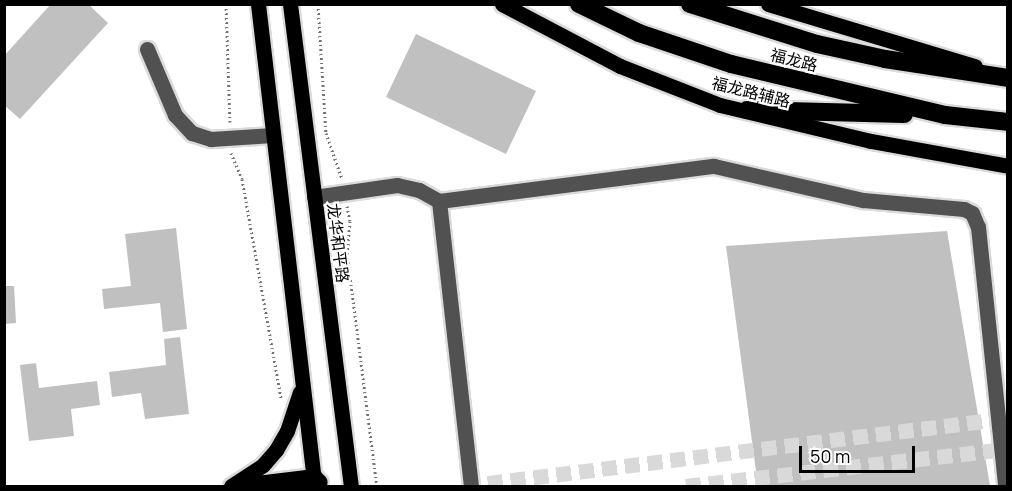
<!DOCTYPE html>
<html>
<head>
<meta charset="utf-8">
<style>
	body { margin:0 }
	#map { position:relative; width:1012px; height:491px; overflow:hidden; background:#fff; font-family:Manrope,"Noto Sans SC",sans-serif }
	div>[style] { position:absolute }
	[style*='--x'] { left:calc(var(--x)*1px); top:calc(var(--y)*1px); width:calc(var(--w)*1px); rotate:calc(var(--a)*1deg) }
	.building>* { inset:0; background:#c0c0c0 }
	.major-tunnel>* { height:15px; margin-top:-7.5px; transform-origin:0; background:repeating-linear-gradient(90deg,#d9d9d9 0 15px,transparent 0 23px) }
	.path>* { height:3px; margin-top:-1.5px; transform-origin:0; background:repeating-linear-gradient(90deg,#737373 0 1.5px,transparent 0 4.5px) }
	.roads { filter:drop-shadow(2px 0 #dbdbdb) drop-shadow(-2px 0 #dbdbdb) drop-shadow(0 2px #dbdbdb) drop-shadow(0 -2px #dbdbdb) }
	.minor>* { height:15px; margin:-7.5px; padding:0 7.5px; transform-origin:7.5px; border-radius:7.5px; background:#515151 }
	.major>* { height:15px; margin:-7.5px; padding:0 7.5px; transform-origin:7.5px; border-radius:7.5px; background:#000 }
	.highway>* { height:18px; margin:-9px; padding:0 9px; transform-origin:9px; border-radius:9px; background:#000 }
	span { translate:-50% -50%; white-space:nowrap; text-align:center; line-height:1.15; -webkit-text-stroke:4.5px #fff; paint-order:stroke }
	.street-label { font-size:16px; color:#000 }
	.frame { position:absolute; inset:0; border:6px solid #000; pointer-events:none }
	.scale { position:absolute; left:799px; top:446px; width:116px; height:27px; box-sizing:border-box; border:3px solid #000; border-top:0; padding-left:8px; font-size:18px; line-height:21px; white-space:nowrap; color:#000; -webkit-text-stroke:4px #fff; paint-order:stroke }
</style>
</head>
<body>
<div id="map">
	<div class="building">
		<i style="clip-path:polygon(51px 4px,88px 4px,108px 23px,20px 119px,4px 105px,4px 56px)"></i>
		<i style="clip-path:polygon(416px 34px,536px 91px,506px 154px,386px 97px)"></i>
		<i style="clip-path:polygon(176px 228px,187px 329px,163px 332px,160px 303px,104px 309px,102px 289px,131px 286px,125px 234px)"></i>
		<i style="clip-path:polygon(947px 231px,990px 486px,758px 486px,726px 246px)"></i>
		<i style="clip-path:polygon(4px 286px,14px 286px,16px 323px,4px 324px)"></i>
		<i style="clip-path:polygon(180px 337px,189px 414px,145px 419px,141px 393px,112px 397px,109px 372px,166px 365px,164px 339px)"></i>
		<i style="clip-path:polygon(36px 363px,39px 388px,97px 381px,100px 405px,71px 409px,74px 436px,29px 441px,20px 365px)"></i>
	</div>
	<div class="major-tunnel">
		<i style="--x:465;--y:486;--w:547;--a:-7.14"></i>
		<i style="--x:686;--y:486;--w:324;--a:-6.6"></i>
	</div>
	<div class="path">
		<i style="--x:226;--y:4;--w:118;--a:88.1"></i>
		<i style="--x:318;--y:4;--w:129;--a:86.5"></i>
		<i style="--x:326;--y:133;--w:49;--a:70.8"></i>
		<i style="--x:231;--y:153;--w:28;--a:67"></i>
		<i style="--x:242;--y:179;--w:223;--a:79.9"></i>
		<i style="--x:347;--y:206;--w:15;--a:79"></i>
		<i style="--x:350;--y:221;--w:32;--a:95"></i>
		<i style="--x:347;--y:253;--w:235;--a:82.7"></i>
	</div>
	<div class="roads">
		<div class="minor">
			<i style="--x:147;--y:49;--w:72;--a:67"></i>
			<i style="--x:175;--y:115;--w:25;--a:47"></i>
			<i style="--x:192;--y:133;--w:20;--a:18"></i>
			<i style="--x:211;--y:139;--w:62;--a:-3.7"></i>
			<i style="--x:314;--y:197;--w:84;--a:-8.2"></i>
			<i style="--x:397;--y:185;--w:23;--a:13"></i>
			<i style="--x:419;--y:190;--w:23;--a:29"></i>
			<i style="--x:439;--y:201;--w:277;--a:-7.3"></i>
			<i style="--x:714;--y:166;--w:153;--a:12.9"></i>
			<i style="--x:863;--y:200;--w:101;--a:5.1"></i>
			<i style="--x:964;--y:209;--w:9;--a:27"></i>
			<i style="--x:972;--y:213;--w:15;--a:67"></i>
			<i style="--x:978;--y:227;--w:260;--a:84"></i>
			<i style="--x:439;--y:201;--w:287;--a:83.6"></i>
		</div>
		<div class="major">
			<i style="--x:258;--y:4;--w:485;--a:83.3"></i>
			<i style="--x:290;--y:4;--w:486;--a:82.8"></i>
			<i style="--x:502;--y:4;--w:133;--a:27.7"></i>
			<i style="--x:620;--y:66;--w:107;--a:21.3"></i>
			<i style="--x:720;--y:105;--w:155;--a:13.4"></i>
			<i style="--x:871;--y:141;--w:139;--a:10.3"></i>
			<i style="--x:768;--y:4;--w:216;--a:16.7"></i>
			<i style="--x:240;--y:485;--w:75;--a:-6.9"></i>
			<i style="--x:314;--y:476;--w:8;--a:45"></i>
			<i style="--x:231;--y:486;--w:38;--a:-33"></i>
			<i style="--x:263;--y:465;--w:20;--a:-49"></i>
			<i style="--x:276;--y:450;--w:22;--a:-60"></i>
			<i style="--x:287;--y:431;--w:41;--a:-71.6"></i>
		</div>
		<div class="highway">
			<i style="--x:579;--y:4;--w:67;--a:25.8"></i>
			<i style="--x:639;--y:33;--w:97;--a:18.6"></i>
			<i style="--x:731;--y:64;--w:220;--a:13.4"></i>
			<i style="--x:945;--y:115;--w:63;--a:6.3"></i>
			<i style="--x:690;--y:4;--w:133;--a:17.5"></i>
			<i style="--x:817;--y:44;--w:70;--a:12.4"></i>
			<i style="--x:885;--y:59;--w:124;--a:8.8"></i>
			<i style="--x:747;--y:110;--w:157;--a:1.5"></i>
		</div>
	</div>
	<div class="street-label">
		<span style="left:794px;top:60px;rotate:14deg">福龙路</span>
		<span style="left:751px;top:92px;rotate:14deg">福龙路辅路</span>
		<span style="left:338px;top:243px;rotate:83deg">龙华和平路</span>
	</div>
	<div class="frame"></div>
	<div class="scale">50 m</div>
</div>
</body>
</html>
